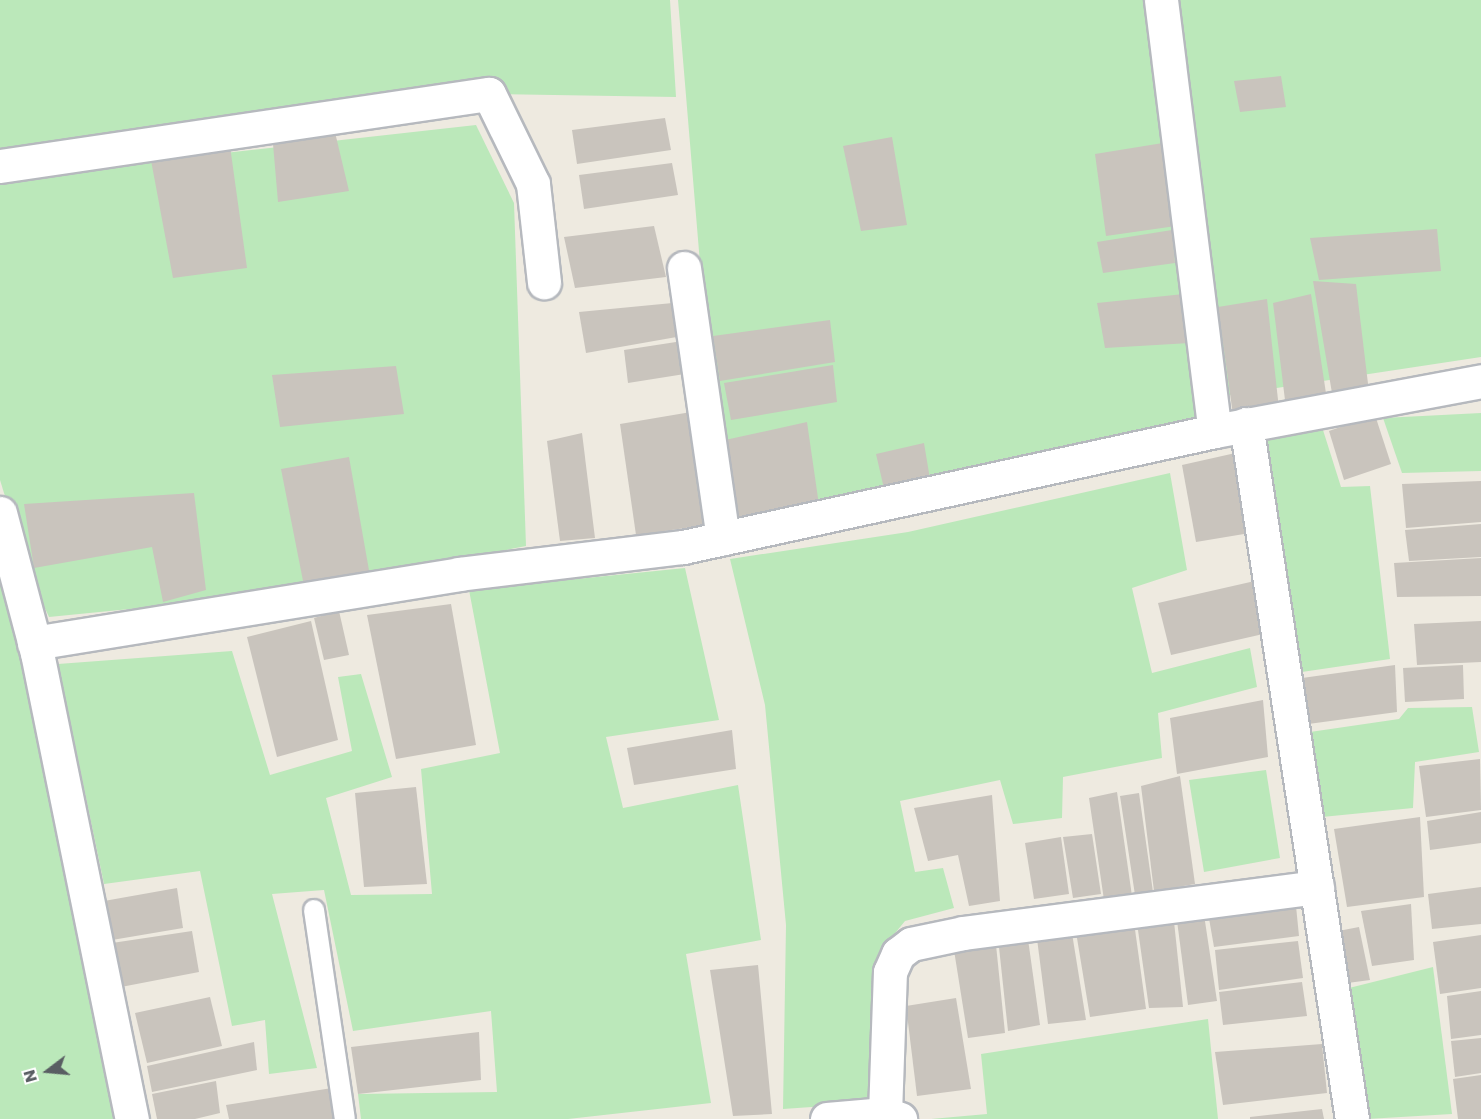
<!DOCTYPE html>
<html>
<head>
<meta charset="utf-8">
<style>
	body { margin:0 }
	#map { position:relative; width:1481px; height:1119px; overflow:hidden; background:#eeeae0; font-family:Poppins,sans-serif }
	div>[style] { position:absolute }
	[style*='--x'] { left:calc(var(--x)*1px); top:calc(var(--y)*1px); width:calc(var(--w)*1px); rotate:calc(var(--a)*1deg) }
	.green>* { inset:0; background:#bbe8ba }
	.building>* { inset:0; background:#c9c4bd }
	.roads { filter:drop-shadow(2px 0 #b6b9be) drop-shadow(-2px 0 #b6b9be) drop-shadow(0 2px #b6b9be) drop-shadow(0 -2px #b6b9be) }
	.lane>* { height:20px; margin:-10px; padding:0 10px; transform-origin:10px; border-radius:10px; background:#fff }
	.street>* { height:33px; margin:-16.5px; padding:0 16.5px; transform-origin:16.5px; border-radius:16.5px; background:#fff }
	span { translate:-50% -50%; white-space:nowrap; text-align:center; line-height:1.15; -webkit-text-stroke:4.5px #fff; paint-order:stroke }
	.north { position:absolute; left:18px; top:1041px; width:60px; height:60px; -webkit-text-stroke:4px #fff; paint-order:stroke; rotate:254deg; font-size:16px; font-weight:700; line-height:24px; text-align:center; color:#595e63 }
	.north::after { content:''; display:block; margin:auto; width:21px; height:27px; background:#595e63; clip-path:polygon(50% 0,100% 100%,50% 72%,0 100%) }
</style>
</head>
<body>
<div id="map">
	<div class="green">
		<i style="clip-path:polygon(0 0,670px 0,676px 97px,489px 94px,0 166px)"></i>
		<i style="clip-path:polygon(678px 0,1481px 0,1481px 357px,1211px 398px,1215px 431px,723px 538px)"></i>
		<i style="clip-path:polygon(476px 125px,514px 203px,526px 546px,290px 593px,49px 617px,29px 574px,0 480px,0 178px)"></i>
		<i style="clip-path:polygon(1481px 413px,1481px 471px,1402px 473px,1383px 418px)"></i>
		<i style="clip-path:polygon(1323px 430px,1341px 487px,1370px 486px,1390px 659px,1295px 673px,1257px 435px)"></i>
		<i style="clip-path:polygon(1170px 473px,1187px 570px,1132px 588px,1152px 673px,1250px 648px,1257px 687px,1158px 713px,1162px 758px,1063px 777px,1062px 818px,1013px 824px,1000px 780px,900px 801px,915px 872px,943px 868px,954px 908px,905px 921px,878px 954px,869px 1103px,783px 1109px,786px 925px,765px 705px,730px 559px,908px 532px)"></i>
		<i style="clip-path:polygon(0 524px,132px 1119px,0 1119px)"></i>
		<i style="clip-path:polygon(685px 568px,719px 720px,606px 737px,623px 808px,738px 785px,761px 940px,686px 954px,711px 1103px,568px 1119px,361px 1119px,358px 1094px,497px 1092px,491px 1011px,353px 1031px,324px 890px,272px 894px,317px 1068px,269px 1074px,265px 1020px,232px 1026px,200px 871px,104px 884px,58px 664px,232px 651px,270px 775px,352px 751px,338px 677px,361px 674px,392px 777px,326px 798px,351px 895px,432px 894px,421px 769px,500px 753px,469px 590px)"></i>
		<i style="clip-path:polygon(1472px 707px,1479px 752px,1415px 762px,1413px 808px,1322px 817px,1310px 732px,1399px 719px,1408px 708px)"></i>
		<i style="clip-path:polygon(1266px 770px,1280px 858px,1204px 872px,1189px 780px)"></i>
		<i style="clip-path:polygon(1433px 967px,1452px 1114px,1367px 1119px,1341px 990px)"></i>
		<i style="clip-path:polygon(1208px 1019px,1218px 1119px,931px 1119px,987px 1114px,981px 1054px)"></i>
	</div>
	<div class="building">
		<i style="clip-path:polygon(1281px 76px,1286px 107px,1240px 112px,1234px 81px)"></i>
		<i style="clip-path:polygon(665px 118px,671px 150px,577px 164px,572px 130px)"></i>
		<i style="clip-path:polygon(334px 128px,349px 191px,278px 202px,273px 144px)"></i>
		<i style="clip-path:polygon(892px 137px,907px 225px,861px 231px,843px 146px)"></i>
		<i style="clip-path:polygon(1169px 142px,1176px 226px,1106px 236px,1095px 154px)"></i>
		<i style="clip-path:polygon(230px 146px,247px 268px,173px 278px,150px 155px)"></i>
		<i style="clip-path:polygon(672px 163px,678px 195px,584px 209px,579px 175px)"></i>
		<i style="clip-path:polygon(654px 226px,666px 277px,575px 288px,564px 237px)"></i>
		<i style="clip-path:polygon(1437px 229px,1441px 271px,1319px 280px,1310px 238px)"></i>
		<i style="clip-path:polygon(1172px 230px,1175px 263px,1103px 273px,1097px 242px)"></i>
		<i style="clip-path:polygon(1313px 281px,1356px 284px,1369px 392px,1333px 399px)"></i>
		<i style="clip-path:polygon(1184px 294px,1190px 343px,1105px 348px,1097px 303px)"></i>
		<i style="clip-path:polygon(1311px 294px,1327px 400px,1286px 408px,1273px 303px)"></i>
		<i style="clip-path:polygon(1267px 299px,1279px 409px,1233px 415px,1218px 307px)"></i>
		<i style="clip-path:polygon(683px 302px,688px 335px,586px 353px,579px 312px)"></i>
		<i style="clip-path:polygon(830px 320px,835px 362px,720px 381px,713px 336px)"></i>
		<i style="clip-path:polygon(689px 340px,691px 373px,628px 383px,624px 350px)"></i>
		<i style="clip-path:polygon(833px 365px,837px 402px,731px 420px,724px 383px)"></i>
		<i style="clip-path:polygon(396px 366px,404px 414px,280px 427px,272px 375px)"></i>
		<i style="clip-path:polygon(697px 411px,714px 524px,636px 535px,620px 424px)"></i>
		<i style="clip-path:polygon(1375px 415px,1391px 464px,1344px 480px,1329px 431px)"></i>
		<i style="clip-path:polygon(807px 422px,819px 505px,735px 518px,725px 440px)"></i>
		<i style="clip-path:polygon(582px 433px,595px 538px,560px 541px,547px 441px)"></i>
		<i style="clip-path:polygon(924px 443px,931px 485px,885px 493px,876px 454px)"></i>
		<i style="clip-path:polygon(1240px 452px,1250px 533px,1196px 542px,1182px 465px)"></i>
		<i style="clip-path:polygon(349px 457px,370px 576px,304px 586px,281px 469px)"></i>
		<i style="clip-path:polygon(1481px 481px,1481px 522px,1406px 528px,1402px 484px)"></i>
		<i style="clip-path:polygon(194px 493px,206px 590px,163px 602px,152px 547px,34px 568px,24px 504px)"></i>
		<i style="clip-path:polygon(1481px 524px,1481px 557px,1409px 561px,1405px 530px)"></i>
		<i style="clip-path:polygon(1481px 558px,1481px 596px,1397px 597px,1394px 563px)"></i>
		<i style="clip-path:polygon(1268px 578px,1272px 632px,1171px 655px,1158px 603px)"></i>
		<i style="clip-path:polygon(451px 604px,476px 745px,396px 759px,367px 615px)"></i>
		<i style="clip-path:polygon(339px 611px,349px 655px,324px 660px,314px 618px)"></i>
		<i style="clip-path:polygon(311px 621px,338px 740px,277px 757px,247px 637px)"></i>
		<i style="clip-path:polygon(1481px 621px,1481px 662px,1417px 665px,1414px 624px)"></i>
		<i style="clip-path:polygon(1395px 665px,1397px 712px,1301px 725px,1295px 679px)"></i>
		<i style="clip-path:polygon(1463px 665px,1464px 699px,1405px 702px,1403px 668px)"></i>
		<i style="clip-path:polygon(1263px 700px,1268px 757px,1177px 774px,1170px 718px)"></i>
		<i style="clip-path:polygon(732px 730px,736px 769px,634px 785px,627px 748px)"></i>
		<i style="clip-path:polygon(1480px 759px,1481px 810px,1426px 817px,1419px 766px)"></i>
		<i style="clip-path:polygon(1180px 776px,1195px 884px,1154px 891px,1141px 786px)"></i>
		<i style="clip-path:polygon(416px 787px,427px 884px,364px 887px,355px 793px)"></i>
		<i style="clip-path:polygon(1117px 792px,1132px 896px,1104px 900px,1089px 798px)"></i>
		<i style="clip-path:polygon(1139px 793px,1153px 892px,1135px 895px,1120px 796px)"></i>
		<i style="clip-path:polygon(992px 795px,1000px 901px,969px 906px,958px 855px,928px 861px,914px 808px)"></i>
		<i style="clip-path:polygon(1481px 812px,1481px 843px,1430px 850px,1427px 821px)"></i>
		<i style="clip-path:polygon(1420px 817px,1424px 897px,1347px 907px,1334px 829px)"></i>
		<i style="clip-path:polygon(1092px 834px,1101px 894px,1073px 898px,1063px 837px)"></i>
		<i style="clip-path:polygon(1061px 837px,1069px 894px,1034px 899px,1025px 843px)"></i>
		<i style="clip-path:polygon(1481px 887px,1481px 924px,1432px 929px,1428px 894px)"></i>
		<i style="clip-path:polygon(177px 888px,183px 928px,112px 940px,104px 901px)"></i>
		<i style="clip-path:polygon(1295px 896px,1299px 936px,1214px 947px,1207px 907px)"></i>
		<i style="clip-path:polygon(1411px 904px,1414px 960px,1372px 966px,1361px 911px)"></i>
		<i style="clip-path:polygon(1203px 908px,1217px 1001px,1188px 1005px,1176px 913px)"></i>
		<i style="clip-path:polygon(1173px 912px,1183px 1007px,1149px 1008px,1136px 916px)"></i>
		<i style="clip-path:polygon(1133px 915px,1146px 1009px,1090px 1017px,1075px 926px)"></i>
		<i style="clip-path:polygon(1071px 927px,1086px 1020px,1048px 1024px,1036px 931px)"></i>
		<i style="clip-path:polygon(1359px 927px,1370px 980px,1340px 984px,1328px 933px)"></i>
		<i style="clip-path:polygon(192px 931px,199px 972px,121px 987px,112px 943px)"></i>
		<i style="clip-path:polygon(1027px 932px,1040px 1025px,1008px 1031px,998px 938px)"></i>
		<i style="clip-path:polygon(995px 935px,1005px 1033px,968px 1038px,953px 944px)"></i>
		<i style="clip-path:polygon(1481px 935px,1481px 988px,1440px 994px,1433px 942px)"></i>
		<i style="clip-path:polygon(1298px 941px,1303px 978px,1219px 990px,1215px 950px)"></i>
		<i style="clip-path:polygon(758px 965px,772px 1114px,733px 1116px,710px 970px)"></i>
		<i style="clip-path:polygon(1302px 982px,1307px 1016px,1223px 1025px,1219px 992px)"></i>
		<i style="clip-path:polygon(1481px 991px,1481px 1035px,1451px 1039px,1447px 996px)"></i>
		<i style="clip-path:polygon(210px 997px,222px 1046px,147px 1063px,135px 1013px)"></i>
		<i style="clip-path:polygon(956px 998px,971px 1089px,917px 1096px,906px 1006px)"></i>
		<i style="clip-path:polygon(479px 1032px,481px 1080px,358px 1094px,351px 1047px)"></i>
		<i style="clip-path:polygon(1481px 1038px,1481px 1073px,1455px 1077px,1451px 1041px)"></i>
		<i style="clip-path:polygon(254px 1042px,257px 1070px,152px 1092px,147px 1066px)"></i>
		<i style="clip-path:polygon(1322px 1044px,1327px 1093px,1223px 1105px,1215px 1052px)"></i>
		<i style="clip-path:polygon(1481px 1075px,1481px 1119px,1458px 1119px,1453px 1079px)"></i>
		<i style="clip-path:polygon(216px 1081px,220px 1113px,195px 1119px,157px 1119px,152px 1094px)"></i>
		<i style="clip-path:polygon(332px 1088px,337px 1119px,229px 1119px,226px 1105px)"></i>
		<i style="clip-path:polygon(1322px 1109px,1324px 1119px,1250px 1119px,1250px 1117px)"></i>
	</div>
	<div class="roads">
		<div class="lane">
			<i style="--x:314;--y:910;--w:211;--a:81.6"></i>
		</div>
		<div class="street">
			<i style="--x:1161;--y:0;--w:434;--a:82.9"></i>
			<i style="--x:0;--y:166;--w:494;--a:-8.4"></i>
			<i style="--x:489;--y:94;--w:100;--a:63.9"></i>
			<i style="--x:533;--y:184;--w:99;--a:83.6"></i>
			<i style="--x:684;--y:268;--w:273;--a:81.8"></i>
			<i style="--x:1246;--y:424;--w:703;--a:81.33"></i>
			<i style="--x:0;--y:513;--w:145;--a:75.2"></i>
			<i style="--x:37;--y:653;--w:476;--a:78.5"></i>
			<i style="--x:34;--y:643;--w:431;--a:-9.2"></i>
			<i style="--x:459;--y:574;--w:226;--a:-6.9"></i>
			<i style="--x:683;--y:547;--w:544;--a:-12.3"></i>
			<i style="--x:1215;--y:431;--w:271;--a:-10.6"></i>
			<i style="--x:885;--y:1114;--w:142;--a:-88"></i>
			<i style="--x:890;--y:972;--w:20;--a:-66"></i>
			<i style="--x:898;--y:954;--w:16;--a:-38"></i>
			<i style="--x:911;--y:944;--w:53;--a:-11.9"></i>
			<i style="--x:963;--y:933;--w:357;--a:-7.4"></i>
			<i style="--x:827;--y:1119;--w:58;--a:-4.9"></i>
			<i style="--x:885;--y:1114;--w:16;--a:18"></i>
		</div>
	</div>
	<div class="north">N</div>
</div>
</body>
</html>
